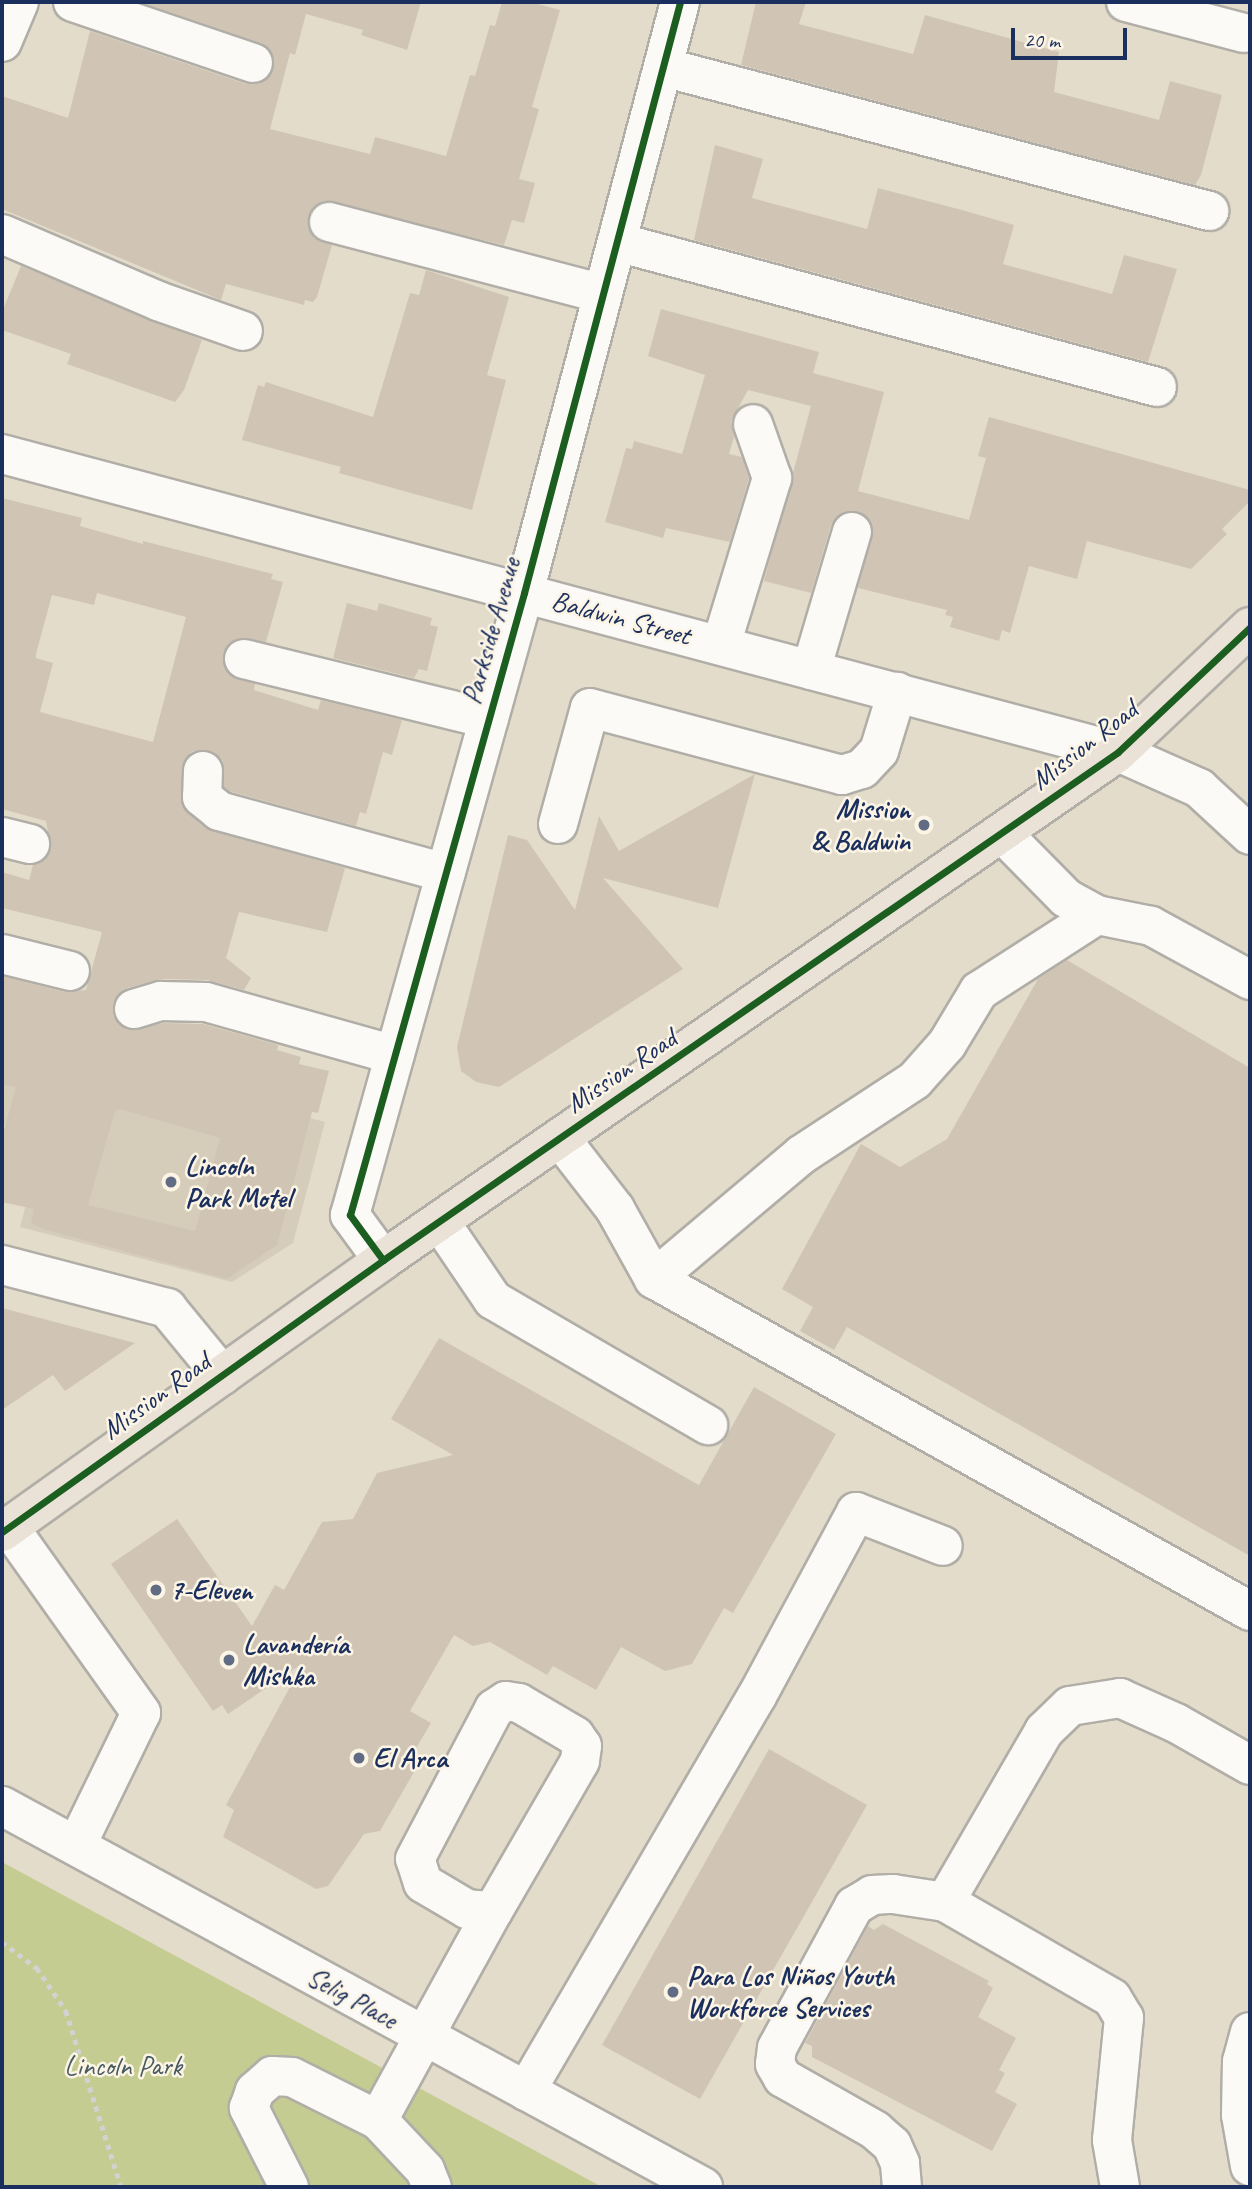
<!DOCTYPE html>
<html>
<head>
<meta charset="utf-8">
<style>
	body { margin:0 }
	#map { position:relative; width:1252px; height:2189px; overflow:hidden; background:#e4dcca; font-family:Caveat,sans-serif }
	div>[style] { position:absolute }
	[style*='--x'] { left:calc(var(--x)*1px); top:calc(var(--y)*1px); width:calc(var(--w)*1px); rotate:calc(var(--a)*1deg) }
	.built>* { inset:0; background:#d5cdb9 }
	.green>* { inset:0; background:#c4cc91 }
	.building>* { inset:0; background:#d0c5b5 }
	.path>* { height:4.5px; margin-top:-2.25px; transform-origin:0; background:repeating-linear-gradient(90deg,#d2d2d0 0 5px,transparent 0 10px) }
	.roads { filter:drop-shadow(2px 0 #b1aea7) drop-shadow(-2px 0 #b1aea7) drop-shadow(0 2px #b1aea7) drop-shadow(0 -2px #b1aea7) }
	.minor>* { height:38px; margin:-19px; padding:0 19px; transform-origin:19px; border-radius:19px; background:#fbfaf7 }
	.major>* { height:38px; margin:-19px; padding:0 19px; transform-origin:19px; border-radius:19px; background:#ebe2d7 }
	.cycleway>* { height:7px; margin:-3.5px; padding:0 3.5px; transform-origin:3.5px; border-radius:3.5px; background:#1b5e20 }
	.dots>* { width:19px; height:19px; translate:-50% -50%; box-sizing:border-box; border:4px solid #fcf5e5; border-radius:50% }
	span { translate:-50% -50%; white-space:nowrap; text-align:center; line-height:1.15; -webkit-text-stroke:5px #fcf5e5; paint-order:stroke }
	.street-label { font-size:28px; color:#1b2f5e }
	.poi-label { font-size:28px; color:#1b2f5e; font-weight:700 }
	.right { translate:-100% -50%; text-align:right }
	.left { translate:0 -50%; text-align:left }
	.park-label { font-size:28px; color:#465a5f }
	.frame { position:absolute; inset:0; border:4px solid #1b2f5e; pointer-events:none }
	.scale { position:absolute; left:1011px; top:28px; width:116px; height:32px; box-sizing:border-box; border:4px solid #1b2f5e; border-top:0; padding-left:9px; font-size:21px; line-height:24px; white-space:nowrap; color:#1b2f5e; -webkit-text-stroke:5px #fcf5e5; paint-order:stroke }
</style>
</head>
<body>
<div id="map">
	<div class="built">
		<i style="clip-path:polygon(2px 1037px,325px 1122px,293px 1243px,232px 1282px,20px 1227px,44px 1137px,2px 1125px)"></i>
	</div>
	<div class="green">
		<i style="clip-path:polygon(2px 1862px,602px 2187px,2px 2187px)"></i>
	</div>
	<div class="building">
		<i style="clip-path:polygon(140px 2px,421px 2px,407px 50px,361px 35px,363px 30px,306px 14px,295px 55px,290px 53px,270px 129px,370px 154px,375px 137px,446px 156px,470px 75px,475px 76px,490px 25px,495px 26px,502px 2px,530px 2px,560px 10px,532px 107px,539px 109px,519px 179px,535px 183px,524px 223px,512px 220px,504px 245px,323px 201px,313px 207px,308px 227px,314px 238px,332px 245px,317px 297px,313px 302px,305px 300px,304px 305px,226px 284px,221px 300px,2px 209px,2px 96px,68px 118px,90px 31px,246px 84px,258px 84px,273px 71px,274px 58px,261px 43px)"></i>
		<i style="clip-path:polygon(756px 2px,806px 2px,799px 24px,913px 54px,925px 15px,1059px 52px,1054px 92px,1159px 120px,1170px 81px,1222px 95px,1201px 175px,1195px 185px,741px 65px)"></i>
		<i style="clip-path:polygon(715px 145px,763px 159px,752px 198px,867px 229px,878px 188px,962px 210px,1014px 225px,1003px 264px,1112px 294px,1124px 255px,1177px 269px,1148px 362px,694px 240px)"></i>
		<i style="clip-path:polygon(21px 266px,202px 340px,184px 390px,175px 402px,67px 364px,71px 354px,2px 330px,2px 312px)"></i>
		<i style="clip-path:polygon(426px 270px,509px 297px,487px 375px,506px 380px,472px 510px,339px 473px,341px 467px,242px 440px,258px 385px,264px 387px,266px 382px,373px 417px,410px 293px,419px 295px)"></i>
		<i style="clip-path:polygon(661px 309px,819px 352px,813px 373px,884px 392px,858px 491px,969px 520px,986px 458px,978px 456px,989px 417px,1250px 490px,1250px 501px,1222px 529px,1227px 534px,1191px 569px,1087px 541px,1077px 579px,1029px 566px,1010px 633px,1002px 630px,999px 641px,950px 627px,953px 617px,945px 615px,947px 610px,858px 588px,873px 528px,858px 511px,846px 511px,831px 525px,811px 593px,764px 581px,811px 406px,748px 390px,731px 421px,734px 437px,729px 454px,742px 457px,749px 478px,730px 542px,666px 528px,663px 538px,605px 522px,626px 448px,632px 449px,634px 441px,682px 454px,705px 375px,648px 356px)"></i>
		<i style="clip-path:polygon(evenodd,2px 498px,82px 518px,80px 526px,143px 544px,143px 541px,273px 574px,271px 579px,283px 582px,266px 642px,239px 638px,229px 643px,223px 654px,228px 674px,255px 684px,254px 690px,318px 710px,321px 700px,402px 720px,392px 755px,383px 752px,366px 814px,360px 812px,356px 826px,229px 791px,224px 787px,223px 761px,214px 752px,193px 751px,184px 760px,182px 805px,205px 828px,345px 868px,327px 932px,239px 912px,226px 958px,251px 978px,244px 990px,207px 980px,161px 979px,127px 988px,113px 1003px,113px 1016px,128px 1030px,164px 1023px,203px 1024px,278px 1045px,277px 1050px,301px 1057px,299px 1064px,329px 1071px,318px 1113px,312px 1112px,277px 1245px,227px 1279px,43px 1229px,31px 1223px,34px 1209px,2px 1202px,2px 1137px,16px 1087px,2px 1084px,2px 976px,65px 992px,86px 990px,102px 932px,2px 908px,2px 872px,29px 880px,33px 865px,45px 860px,51px 849px,46px 821px,2px 809px,2px 498px,97px 593px,186px 617px,153px 742px,40px 712px,53px 663px,36px 658px,36px 654px,52px 595px,94px 605px,97px 593px,2px 498px,120px 1109px,220px 1138px,195px 1231px,88px 1205px,115px 1111px,120px 1109px)"></i>
		<i style="clip-path:polygon(347px 603px,377px 611px,379px 603px,432px 618px,430px 625px,438px 627px,427px 671px,419px 669px,414px 678px,333px 658px)"></i>
		<i style="clip-path:polygon(755px 774px,718px 908px,603px 878px,683px 969px,499px 1087px,476px 1082px,461px 1071px,457px 1047px,508px 835px,527px 840px,575px 910px,599px 816px,619px 851px)"></i>
		<i style="clip-path:polygon(1067px 960px,1250px 1068px,1250px 1556px,847px 1327px,834px 1350px,800px 1331px,813px 1307px,782px 1289px,861px 1144px,900px 1167px,947px 1139px,1038px 979px)"></i>
		<i style="clip-path:polygon(2px 1308px,135px 1343px,65px 1391px,53px 1375px,2px 1410px)"></i>
		<i style="clip-path:polygon(439px 1338px,699px 1485px,754px 1387px,836px 1434px,733px 1613px,724px 1608px,692px 1664px,665px 1671px,621px 1647px,596px 1690px,553px 1666px,547px 1675px,490px 1642px,473px 1646px,454px 1635px,410px 1711px,431px 1723px,412px 1755px,421px 1760px,380px 1831px,364px 1834px,328px 1886px,316px 1889px,223px 1837px,234px 1810px,226px 1805px,303px 1663px,228px 1714px,222px 1705px,213px 1711px,111px 1564px,177px 1519px,252px 1626px,275px 1585px,284px 1590px,322px 1522px,353px 1519px,377px 1473px,453px 1455px,391px 1419px)"></i>
		<i style="clip-path:polygon(769px 1749px,867px 1805px,700px 2099px,602px 2045px)"></i>
		<i style="clip-path:polygon(883px 1924px,989px 1981px,987px 1984px,993px 1988px,978px 2017px,1016px 2038px,999px 2070px,1005px 2073px,995px 2092px,1017px 2104px,992px 2151px,812px 2057px,812px 2046px,805px 2043px,868px 1926px,874px 1930px)"></i>
	</div>
	<div class="path">
		<i style="--x:2;--y:1942;--w:44;--a:36.6"></i>
		<i style="--x:37;--y:1968;--w:52;--a:56"></i>
		<i style="--x:66;--y:2011;--w:184;--a:72.6"></i>
	</div>
	<div class="roads">
		<div class="minor">
			<i style="--x:73;--y:2;--w:190;--a:18.7"></i>
			<i style="--x:1126;--y:2;--w:122;--a:14.7"></i>
			<i style="--x:2;--y:42;--w:43;--a:-67"></i>
			<i style="--x:663;--y:67;--w:565;--a:14.77"></i>
			<i style="--x:329;--y:222;--w:283;--a:14.7"></i>
			<i style="--x:2;--y:234;--w:170;--a:23.2"></i>
			<i style="--x:158;--y:301;--w:90;--a:19.4"></i>
			<i style="--x:617;--y:242;--w:559;--a:15.03"></i>
			<i style="--x:2;--y:454;--w:1155;--a:14.95"></i>
			<i style="--x:1118;--y:752;--w:89;--a:24"></i>
			<i style="--x:1199;--y:788;--w:69;--a:42.7"></i>
			<i style="--x:721;--y:645;--w:175;--a:-73"></i>
			<i style="--x:772;--y:478;--w:57;--a:-109.4"></i>
			<i style="--x:244;--y:659;--w:252;--a:13.8"></i>
			<i style="--x:811;--y:670;--w:144;--a:-73.5"></i>
			<i style="--x:203;--y:771;--w:26;--a:92"></i>
			<i style="--x:202;--y:797;--w:22;--a:39"></i>
			<i style="--x:219;--y:811;--w:235;--a:15.3"></i>
			<i style="--x:558;--y:824;--w:120;--a:-74.6"></i>
			<i style="--x:590;--y:708;--w:261;--a:14.9"></i>
			<i style="--x:842;--y:775;--w:21;--a:-17"></i>
			<i style="--x:862;--y:769;--w:25;--a:-47"></i>
			<i style="--x:879;--y:751;--w:62;--a:-73"></i>
			<i style="--x:1002;--y:833;--w:91;--a:45.4"></i>
			<i style="--x:1066;--y:898;--w:35;--a:29"></i>
			<i style="--x:1097;--y:915;--w:55;--a:11.5"></i>
			<i style="--x:1151;--y:926;--w:113;--a:28.6"></i>
			<i style="--x:2;--y:837;--w:29;--a:14"></i>
			<i style="--x:2;--y:954;--w:70;--a:14"></i>
			<i style="--x:134;--y:1009;--w:28;--a:-17"></i>
			<i style="--x:161;--y:1001;--w:45;--a:1.3"></i>
			<i style="--x:206;--y:1002;--w:196;--a:15.7"></i>
			<i style="--x:560;--y:1138;--w:90;--a:52.2"></i>
			<i style="--x:615;--y:1209;--w:80;--a:60.9"></i>
			<i style="--x:654;--y:1279;--w:682;--a:29.12"></i>
			<i style="--x:440;--y:1222;--w:94;--a:55.8"></i>
			<i style="--x:493;--y:1300;--w:249;--a:30.2"></i>
			<i style="--x:383;--y:1260;--w:56;--a:-126.3"></i>
			<i style="--x:350;--y:1215;--w:646;--a:-74.37"></i>
			<i style="--x:524;--y:593;--w:611;--a:-75.21"></i>
			<i style="--x:2;--y:1265;--w:171;--a:14.6"></i>
			<i style="--x:167;--y:1308;--w:87;--a:50.6"></i>
			<i style="--x:654;--y:1279;--w:192;--a:-40.1"></i>
			<i style="--x:801;--y:1155;--w:136;--a:-33.3"></i>
			<i style="--x:915;--y:1080;--w:48;--a:-48.4"></i>
			<i style="--x:947;--y:1044;--w:62;--a:-58.9"></i>
			<i style="--x:979;--y:991;--w:140;--a:-32.8"></i>
			<i style="--x:9;--y:1527;--w:228;--a:54.6"></i>
			<i style="--x:141;--y:1713;--w:148;--a:116"></i>
			<i style="--x:2;--y:1806;--w:798;--a:28.52"></i>
			<i style="--x:1250;--y:2032;--w:30;--a:105"></i>
			<i style="--x:1242;--y:2061;--w:54;--a:91.1"></i>
			<i style="--x:1241;--y:2115;--w:52;--a:80"></i>
			<i style="--x:526;--y:2091;--w:458;--a:-59.7"></i>
			<i style="--x:757;--y:1696;--w:209;--a:-61.7"></i>
			<i style="--x:856;--y:1512;--w:93;--a:21.3"></i>
			<i style="--x:378;--y:2120;--w:239;--a:-61.2"></i>
			<i style="--x:493;--y:1911;--w:26;--a:-176"></i>
			<i style="--x:467;--y:1909;--w:51;--a:-149.4"></i>
			<i style="--x:423;--y:1883;--w:25;--a:-108"></i>
			<i style="--x:415;--y:1859;--w:170;--a:-62.2"></i>
			<i style="--x:494;--y:1709;--w:14;--a:-34"></i>
			<i style="--x:506;--y:1701;--w:13;--a:9"></i>
			<i style="--x:519;--y:1703;--w:65;--a:30.5"></i>
			<i style="--x:575;--y:1736;--w:12;--a:55"></i>
			<i style="--x:582;--y:1746;--w:15;--a:98"></i>
			<i style="--x:580;--y:1761;--w:173;--a:120.1"></i>
			<i style="--x:289;--y:2187;--w:89;--a:-116.9"></i>
			<i style="--x:249;--y:2108;--w:18;--a:-71"></i>
			<i style="--x:255;--y:2091;--w:23;--a:-41"></i>
			<i style="--x:272;--y:2076;--w:20;--a:3"></i>
			<i style="--x:292;--y:2077;--w:96;--a:26.6"></i>
			<i style="--x:378;--y:2120;--w:69;--a:46.8"></i>
			<i style="--x:425;--y:2170;--w:18;--a:68"></i>
			<i style="--x:902;--y:2187;--w:24;--a:-95"></i>
			<i style="--x:900;--y:2163;--w:20;--a:-114"></i>
			<i style="--x:892;--y:2145;--w:23;--a:-139"></i>
			<i style="--x:875;--y:2130;--w:106;--a:-150.5"></i>
			<i style="--x:783;--y:2078;--w:16;--a:-120"></i>
			<i style="--x:775;--y:2064;--w:16;--a:-83"></i>
			<i style="--x:777;--y:2048;--w:162;--a:-61.5"></i>
			<i style="--x:854;--y:1906;--w:21;--a:-31"></i>
			<i style="--x:872;--y:1895;--w:21;--a:-3"></i>
			<i style="--x:893;--y:1894;--w:53;--a:8.7"></i>
			<i style="--x:1120;--y:2187;--w:48;--a:-99.7"></i>
			<i style="--x:1112;--y:2140;--w:123;--a:-84.4"></i>
			<i style="--x:1124;--y:2018;--w:23;--a:-121"></i>
			<i style="--x:1112;--y:1998;--w:193;--a:-150.1"></i>
			<i style="--x:945;--y:1902;--w:198;--a:-59.9"></i>
			<i style="--x:1044;--y:1731;--w:36;--a:-44"></i>
			<i style="--x:1070;--y:1706;--w:51;--a:-9.1"></i>
			<i style="--x:1120;--y:1698;--w:61;--a:24.1"></i>
			<i style="--x:1176;--y:1723;--w:85;--a:29.6"></i>
		</div>
		<div class="major">
			<i style="--x:2;--y:1532;--w:468;--a:-35.5"></i>
			<i style="--x:383;--y:1260;--w:893;--a:-34.65"></i>
			<i style="--x:1118;--y:752;--w:182;--a:-43.4"></i>
		</div>
	</div>
	<div class="cycleway">
		<i style="--x:383;--y:1260;--w:56;--a:-126.3"></i>
		<i style="--x:350;--y:1215;--w:646;--a:-74.37"></i>
		<i style="--x:524;--y:593;--w:611;--a:-75.21"></i>
		<i style="--x:2;--y:1532;--w:468;--a:-35.5"></i>
		<i style="--x:383;--y:1260;--w:893;--a:-34.65"></i>
		<i style="--x:1118;--y:752;--w:182;--a:-43.4"></i>
	</div>
	<div class="dots">
		<i style="left:924px;top:825px;background:#616c84"></i>
		<i style="left:171px;top:1182px;background:#616c84"></i>
		<i style="left:156px;top:1590px;background:#616c84"></i>
		<i style="left:229px;top:1660px;background:#616c84"></i>
		<i style="left:359px;top:1758px;background:#616c84"></i>
		<i style="left:673px;top:1992px;background:#616c84"></i>
	</div>
	<div class="street-label">
		<span style="left:621px;top:618px;rotate:15deg">Baldwin Street</span>
		<span style="left:491px;top:631px;rotate:-74deg">Parkside Avenue</span>
		<span style="left:1084px;top:745px;rotate:-38deg">Mission Road</span>
		<span style="left:621px;top:1071px;rotate:-34deg">Mission Road</span>
		<span style="left:156px;top:1396px;rotate:-36deg">Mission Road</span>
		<span style="left:352px;top:1998px;rotate:29deg">Selig Place</span>
	</div>
	<div class="poi-label">
		<span class="right" style="left:910px;top:825px">Mission<br>&amp; Baldwin</span>
		<span class="left" style="left:185px;top:1182px">Lincoln<br>Park Motel</span>
		<span class="left" style="left:170px;top:1590px">7-Eleven</span>
		<span class="left" style="left:243px;top:1660px">Lavandería<br>Mishka</span>
		<span class="left" style="left:373px;top:1758px">El Arca</span>
		<span class="left" style="left:687px;top:1992px">Para Los Niños Youth<br>Workforce Services</span>
	</div>
	<div class="park-label">
		<span style="left:123px;top:2066px">Lincoln Park</span>
	</div>
	<div class="frame"></div>
	<div class="scale">20 m</div>
</div>
</body>
</html>
